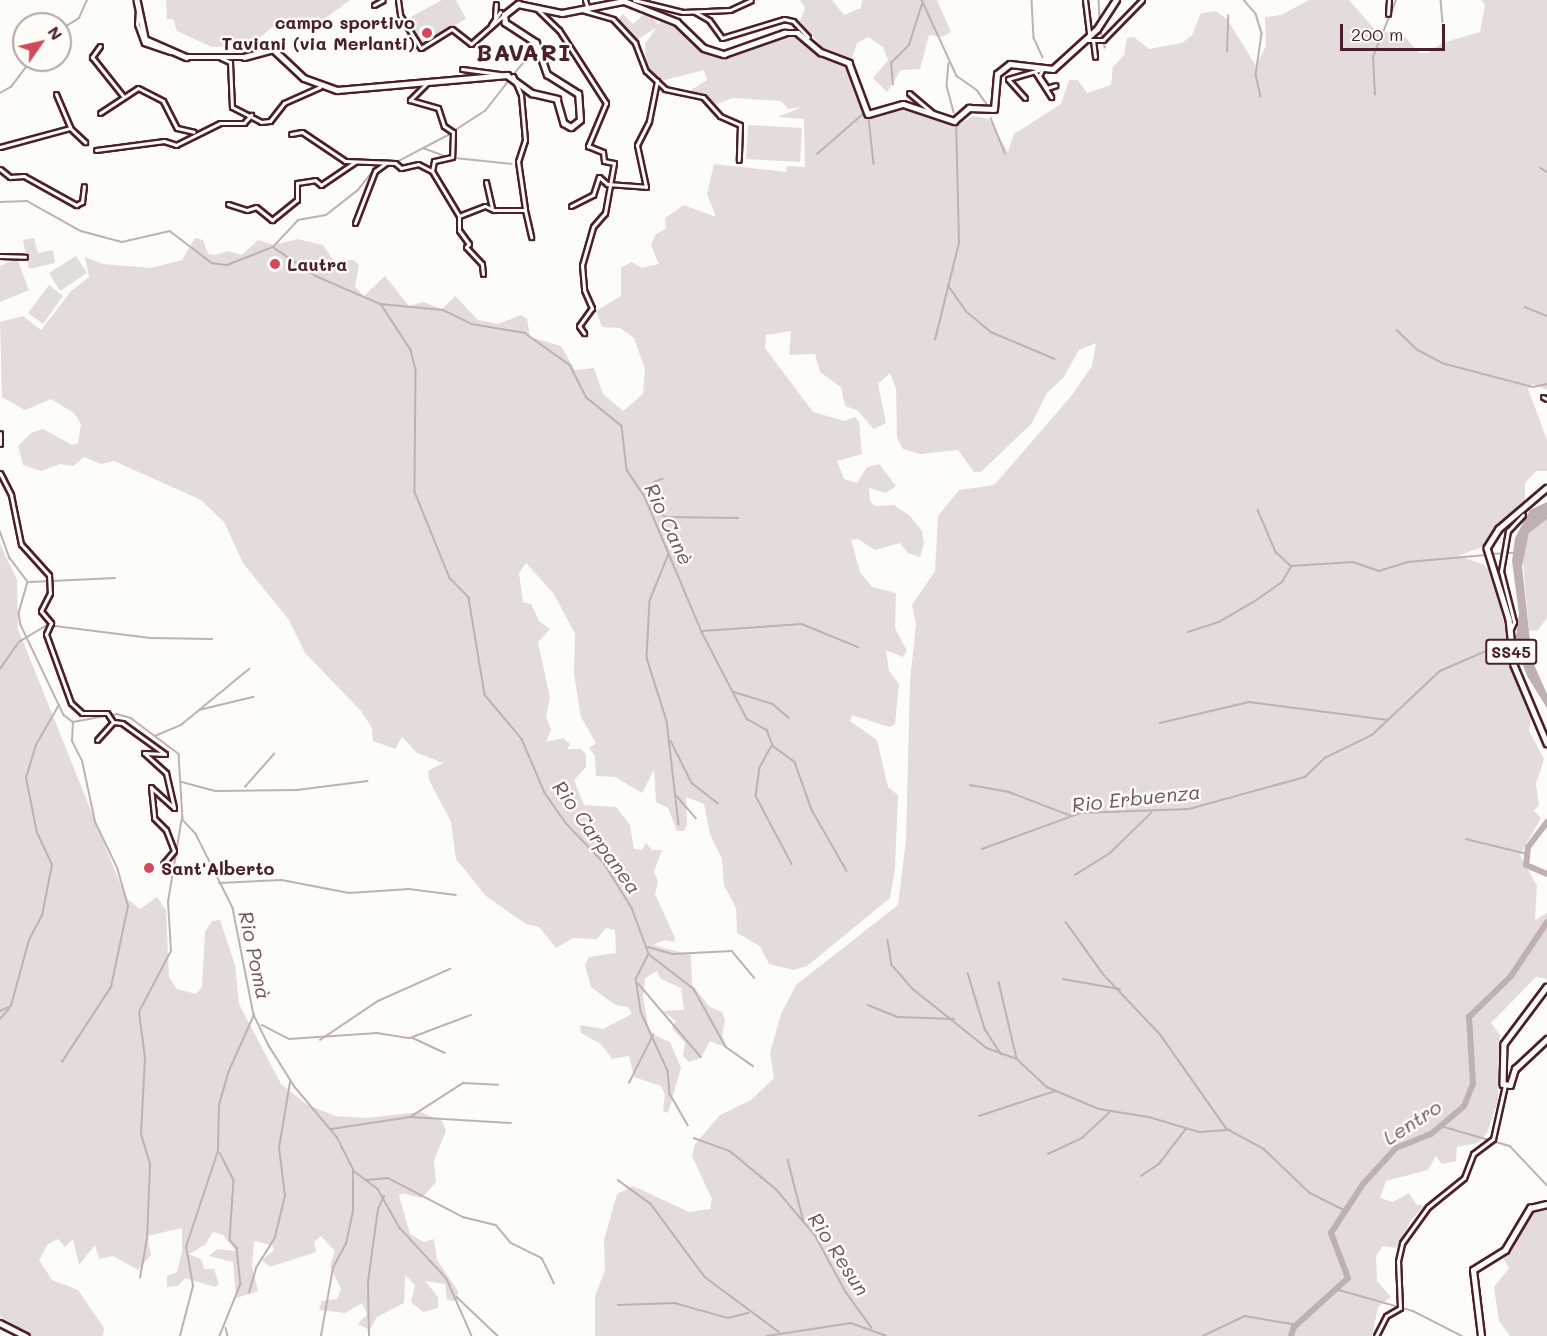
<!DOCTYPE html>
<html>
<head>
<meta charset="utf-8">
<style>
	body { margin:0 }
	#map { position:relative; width:1547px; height:1336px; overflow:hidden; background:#fdfcf7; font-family:Mali,sans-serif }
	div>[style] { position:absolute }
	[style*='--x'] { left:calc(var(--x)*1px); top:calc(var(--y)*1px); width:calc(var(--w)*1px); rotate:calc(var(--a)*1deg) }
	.green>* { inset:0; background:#e3dcda }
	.water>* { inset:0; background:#c0b1b1 }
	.stream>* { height:1.5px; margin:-0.75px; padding:0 0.75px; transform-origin:0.75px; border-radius:0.75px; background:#c0b1b1 }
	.river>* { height:6px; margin:-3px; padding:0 3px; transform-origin:3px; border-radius:3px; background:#c0b1b1 }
	.roads { filter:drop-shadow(2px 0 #4a1f2b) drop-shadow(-2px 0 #4a1f2b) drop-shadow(0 2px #4a1f2b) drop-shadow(0 -2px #4a1f2b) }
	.street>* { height:3px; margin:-1.5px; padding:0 1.5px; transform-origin:1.5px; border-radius:1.5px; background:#fdfcf7 }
	.secondary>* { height:4.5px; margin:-2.25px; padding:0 2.25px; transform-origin:2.25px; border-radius:2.25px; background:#fdfcf7 }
	.primary>* { height:4.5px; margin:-2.25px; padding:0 2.25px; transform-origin:2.25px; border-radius:2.25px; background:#fdfcf7 }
	.dots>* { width:16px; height:16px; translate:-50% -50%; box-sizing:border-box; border:3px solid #fdfcf7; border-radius:50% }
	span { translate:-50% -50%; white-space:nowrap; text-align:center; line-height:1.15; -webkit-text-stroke:5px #fdfcf7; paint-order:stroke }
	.shield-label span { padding:2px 4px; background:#fdfcf7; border:2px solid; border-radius:4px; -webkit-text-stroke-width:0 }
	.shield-label { font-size:16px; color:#4a1f2b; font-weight:700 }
	.poi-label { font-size:18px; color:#4a1f2b; font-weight:700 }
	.right { translate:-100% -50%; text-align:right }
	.left { translate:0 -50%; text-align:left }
	.water-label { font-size:20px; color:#73525a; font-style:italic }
	.district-label { font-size:24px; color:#4a1f2b; font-weight:700; letter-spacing:1.5px }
	.north { position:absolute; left:12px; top:12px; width:60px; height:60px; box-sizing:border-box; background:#fdfcf7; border:2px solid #b5a4a5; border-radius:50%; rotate:56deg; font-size:16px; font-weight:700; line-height:24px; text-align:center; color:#4a1f2b }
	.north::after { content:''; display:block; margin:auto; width:21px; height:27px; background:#d1495b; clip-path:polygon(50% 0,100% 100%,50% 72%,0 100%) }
	.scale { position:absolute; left:1340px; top:24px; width:105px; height:27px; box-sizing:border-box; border:3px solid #4a1f2b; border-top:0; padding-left:8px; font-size:18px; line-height:21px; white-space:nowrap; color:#4a1f2b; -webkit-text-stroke:4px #fdfcf7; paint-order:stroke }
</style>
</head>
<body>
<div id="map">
	<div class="green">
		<i style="clip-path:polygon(166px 0,350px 0,324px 19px,280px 21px,248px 47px,212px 47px,177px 31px,173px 19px,167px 19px)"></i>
		<i style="clip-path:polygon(442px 0,456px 0,466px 19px,419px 45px,405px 20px)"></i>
		<i style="clip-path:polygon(800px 0,832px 0,844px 15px,861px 8px,862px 0,937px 0,951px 32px,942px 37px,929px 35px,920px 69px,901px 70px,887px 92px,873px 78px,888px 60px,883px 47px,868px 37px,857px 43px,851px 61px,826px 52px,800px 21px,805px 8px)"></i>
		<i style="clip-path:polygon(1309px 0,1349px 0,1375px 30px,1404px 36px,1419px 53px,1428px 53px,1442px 43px,1480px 32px,1485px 5px,1481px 0,1547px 0,1547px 390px,1533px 384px,1528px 389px,1547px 440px,1547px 471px,1536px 471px,1525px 483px,1525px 500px,1482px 547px,1458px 556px,1483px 564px,1490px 571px,1506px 629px,1506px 651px,1531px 716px,1529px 731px,1544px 759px,1536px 784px,1539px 805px,1534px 811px,1541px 818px,1520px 855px,1537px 886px,1535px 920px,1547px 913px,1547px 979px,1536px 977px,1491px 1023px,1500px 1035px,1498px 1101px,1487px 1133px,1478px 1143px,1457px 1147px,1456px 1161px,1442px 1164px,1436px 1156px,1428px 1170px,1386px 1181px,1380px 1198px,1393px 1202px,1409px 1193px,1416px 1204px,1424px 1206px,1411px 1220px,1397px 1248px,1383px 1246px,1376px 1256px,1377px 1281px,1391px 1297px,1378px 1307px,1372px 1336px,595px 1336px,595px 1296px,605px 1270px,604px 1240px,617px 1194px,633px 1186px,689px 1212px,710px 1209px,712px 1199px,692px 1156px,695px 1144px,720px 1115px,751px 1100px,774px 1078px,770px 1053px,781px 1014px,796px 985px,898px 905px,906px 840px,910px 681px,916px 624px,912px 605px,935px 571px,938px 516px,959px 490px,994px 485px,1010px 467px,1072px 395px,1092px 366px,1096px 343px,1079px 350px,1063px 378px,1047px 393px,1032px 423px,981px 472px,974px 472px,958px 450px,920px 454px,903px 449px,897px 438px,896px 388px,890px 373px,878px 384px,886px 423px,874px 429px,857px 410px,845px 406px,841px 387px,820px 372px,815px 354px,789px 355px,791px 331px,766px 335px,765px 348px,813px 412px,845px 421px,855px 417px,859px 422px,862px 454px,837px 461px,844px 479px,857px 483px,867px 467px,879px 464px,896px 486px,886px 493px,869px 488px,870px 501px,875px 506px,894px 505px,910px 516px,922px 531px,924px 544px,920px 557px,908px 553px,900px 543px,875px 550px,858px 539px,851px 540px,860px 572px,872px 587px,896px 593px,895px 628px,907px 651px,903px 657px,886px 650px,889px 671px,899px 684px,895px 724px,889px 727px,852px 715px,850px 721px,877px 740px,888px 787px,898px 795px,895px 869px,890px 898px,807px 966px,794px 970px,769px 964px,760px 946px,737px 933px,736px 908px,724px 885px,722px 859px,710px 834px,704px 804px,686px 797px,687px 825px,684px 831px,677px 831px,668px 808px,656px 802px,654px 770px,642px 793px,615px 777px,596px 776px,595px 756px,589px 748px,596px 743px,581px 717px,574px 674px,575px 634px,554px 594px,526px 563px,519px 573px,523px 602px,531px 604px,539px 621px,550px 629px,538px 642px,550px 698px,546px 716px,551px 730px,546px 742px,563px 738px,570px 744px,567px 749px,581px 749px,586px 754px,586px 767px,574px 780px,584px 805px,616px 807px,630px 825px,634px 849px,642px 850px,646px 843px,652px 850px,662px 850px,654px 872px,658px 881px,655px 894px,675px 938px,674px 942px,665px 940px,653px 945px,691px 955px,692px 985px,710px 1007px,722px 1012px,725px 1021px,722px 1035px,727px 1048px,710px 1041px,701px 1058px,689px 1062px,683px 1056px,685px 1043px,672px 1028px,676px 1021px,662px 1011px,684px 1010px,681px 988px,661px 979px,657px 971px,645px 978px,643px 997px,648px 1025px,652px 1034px,670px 1042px,681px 1068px,668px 1113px,663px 1111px,665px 1094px,661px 1086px,634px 1077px,629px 1056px,612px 1059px,601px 1044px,581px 1033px,580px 1025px,603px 1029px,632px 1014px,628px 1007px,615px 1005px,591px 987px,585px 965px,589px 957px,616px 953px,615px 930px,606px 928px,597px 939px,573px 938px,556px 948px,539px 927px,526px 924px,486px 896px,456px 859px,451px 822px,429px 780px,428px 771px,443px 763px,417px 753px,402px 737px,395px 749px,373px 741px,372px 728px,361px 711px,305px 653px,289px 620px,243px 563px,224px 522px,201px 500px,114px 461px,101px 464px,84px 457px,73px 466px,60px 464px,41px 471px,23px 465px,18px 446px,31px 433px,43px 429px,72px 445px,78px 443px,81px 424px,74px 413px,51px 399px,25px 410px,2px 397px,0 322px,23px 316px,41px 330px,71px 291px,89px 277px,85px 257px,103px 264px,151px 268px,182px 260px,195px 238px,203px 240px,208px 254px,215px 255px,228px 251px,242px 255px,258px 240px,274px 245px,297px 239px,323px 245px,334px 261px,354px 260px,359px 265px,355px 287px,364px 296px,385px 276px,409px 306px,423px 302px,442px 309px,455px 296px,478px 320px,498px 324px,521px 315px,527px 318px,530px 337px,561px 346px,575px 370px,594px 368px,603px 394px,623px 411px,643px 394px,645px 369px,634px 338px,620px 328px,602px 327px,596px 311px,621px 296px,621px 268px,631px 262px,642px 268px,659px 264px,651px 245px,656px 234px,666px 229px,665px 218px,684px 205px,716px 217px,707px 194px,714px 164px,786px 172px,787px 166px,805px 167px,804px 119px,778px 117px,802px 107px,788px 109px,781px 101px,733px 98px,717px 104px,691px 90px,707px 80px,704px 70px,661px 81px,652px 74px,646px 66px,645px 44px,661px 21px,678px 26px,708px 54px,718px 56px,788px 35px,803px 37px,825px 57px,850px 68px,863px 113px,876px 118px,899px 110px,918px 111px,958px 125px,973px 116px,989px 119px,1008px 152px,1014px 134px,1061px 104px,1069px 80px,1078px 80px,1087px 93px,1111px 85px,1113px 67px,1124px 55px,1127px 38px,1134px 37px,1149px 49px,1182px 43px,1192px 35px,1201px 13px,1216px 11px,1227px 19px,1256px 66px,1266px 46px,1265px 17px,1281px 15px)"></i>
		<i style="clip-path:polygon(647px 11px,659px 26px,635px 41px,616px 21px,623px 14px,633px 24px)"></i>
		<i style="clip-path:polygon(748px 125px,802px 128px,800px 162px,746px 159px)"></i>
		<i style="clip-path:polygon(34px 238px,38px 253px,53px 250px,55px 263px,29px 269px,23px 240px)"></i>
		<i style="clip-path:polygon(76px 256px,87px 273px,60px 291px,49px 273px)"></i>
		<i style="clip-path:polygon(17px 259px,29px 290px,0 302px,0 266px)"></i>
		<i style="clip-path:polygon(49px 285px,63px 296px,43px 324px,28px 313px)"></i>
		<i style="clip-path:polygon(1547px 519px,1547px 618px,1538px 630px,1529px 631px,1522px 550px,1533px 526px)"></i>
		<i style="clip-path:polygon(0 544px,17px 580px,18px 629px,126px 898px,140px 909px,157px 897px,166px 910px,169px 977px,177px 989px,196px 994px,202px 987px,205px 932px,212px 921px,220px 920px,235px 965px,239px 1004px,281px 1084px,306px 1104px,335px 1116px,366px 1118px,421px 1112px,442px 1121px,446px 1131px,434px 1160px,436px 1182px,422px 1198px,402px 1193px,399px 1196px,410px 1234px,424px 1242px,434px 1239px,437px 1260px,458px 1291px,457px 1301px,447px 1300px,445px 1284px,425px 1281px,438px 1297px,438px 1308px,423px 1312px,411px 1302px,415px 1285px,405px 1275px,404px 1303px,377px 1317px,370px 1330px,358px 1324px,367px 1314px,362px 1303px,345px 1313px,319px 1310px,322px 1301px,337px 1299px,341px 1289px,330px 1266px,335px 1251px,321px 1236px,314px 1242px,316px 1252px,270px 1267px,262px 1260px,274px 1250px,272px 1245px,254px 1241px,252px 1267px,258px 1291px,236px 1298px,233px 1262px,209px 1256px,217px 1249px,236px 1251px,223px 1235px,213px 1232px,205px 1245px,189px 1254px,202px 1260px,204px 1269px,214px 1269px,219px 1284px,215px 1287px,185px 1278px,178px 1286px,167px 1287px,167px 1276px,177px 1272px,182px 1252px,182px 1228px,147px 1236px,151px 1255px,138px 1270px,113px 1256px,99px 1259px,95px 1245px,79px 1265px,73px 1239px,65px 1247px,58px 1239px,48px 1244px,39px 1260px,52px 1280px,78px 1290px,104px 1328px,103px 1336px,32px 1336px,0 1316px)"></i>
		<i style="clip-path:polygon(1547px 1206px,1547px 1336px,1510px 1336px,1499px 1321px,1494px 1287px,1509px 1268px,1502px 1256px,1530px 1211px)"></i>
	</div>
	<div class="water">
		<i style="clip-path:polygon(1547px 502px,1547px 519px,1529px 533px,1522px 566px,1532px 660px,1547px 694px,1547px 708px,1527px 676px,1515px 644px,1519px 614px,1512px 561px,1515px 538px,1530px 510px)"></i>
	</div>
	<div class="stream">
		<i style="--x:922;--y:0;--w:84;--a:65.3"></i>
		<i style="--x:957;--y:76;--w:24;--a:35"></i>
		<i style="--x:977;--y:90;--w:19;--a:55"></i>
		<i style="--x:1032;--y:0;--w:38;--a:87"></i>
		<i style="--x:1034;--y:38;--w:21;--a:65"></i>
		<i style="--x:1099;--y:0;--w:20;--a:87"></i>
		<i style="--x:1244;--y:0;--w:18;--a:49"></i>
		<i style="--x:1256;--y:14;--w:21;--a:73"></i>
		<i style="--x:1262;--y:34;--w:41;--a:98.3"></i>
		<i style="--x:1256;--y:75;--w:22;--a:77"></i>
		<i style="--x:1441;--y:0;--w:22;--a:85"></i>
		<i style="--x:1100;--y:28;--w:20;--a:75"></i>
		<i style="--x:60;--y:30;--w:22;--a:-32"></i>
		<i style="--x:79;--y:18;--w:20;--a:-66"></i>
		<i style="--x:1227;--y:52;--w:36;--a:-88"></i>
		<i style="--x:949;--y:63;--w:23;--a:95"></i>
		<i style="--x:947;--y:86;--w:27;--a:75"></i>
		<i style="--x:512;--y:76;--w:20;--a:-49"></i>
		<i style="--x:893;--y:85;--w:22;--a:-95"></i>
		<i style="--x:891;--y:63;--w:25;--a:-45"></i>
		<i style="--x:909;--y:45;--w:43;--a:-72.4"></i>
		<i style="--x:0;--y:93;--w:13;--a:-29"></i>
		<i style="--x:11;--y:87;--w:34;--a:-53"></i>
		<i style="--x:1375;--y:95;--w:38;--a:-93"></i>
		<i style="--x:1373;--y:57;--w:61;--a:-68"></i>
		<i style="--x:869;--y:118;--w:46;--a:83.8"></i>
		<i style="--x:991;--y:118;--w:38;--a:68"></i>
		<i style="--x:454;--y:131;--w:37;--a:-33"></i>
		<i style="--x:485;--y:111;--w:39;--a:-52"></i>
		<i style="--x:423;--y:148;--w:27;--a:20"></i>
		<i style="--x:817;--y:154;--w:60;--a:-40.9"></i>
		<i style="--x:455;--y:158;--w:57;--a:6"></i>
		<i style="--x:397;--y:162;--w:60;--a:-27.8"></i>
		<i style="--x:388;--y:165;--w:5;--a:-11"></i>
		<i style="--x:1541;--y:168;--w:7;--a:34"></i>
		<i style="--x:0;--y:202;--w:27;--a:-2"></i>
		<i style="--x:27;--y:201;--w:62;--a:29.1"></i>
		<i style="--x:81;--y:231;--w:42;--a:15"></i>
		<i style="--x:122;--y:242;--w:49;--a:-12.9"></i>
		<i style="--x:170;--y:231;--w:53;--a:37.3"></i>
		<i style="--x:212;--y:263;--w:15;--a:8"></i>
		<i style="--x:227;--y:265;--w:49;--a:-21.4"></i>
		<i style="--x:273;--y:247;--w:52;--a:34"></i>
		<i style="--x:316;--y:276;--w:70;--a:23.6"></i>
		<i style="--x:380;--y:304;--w:63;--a:5.4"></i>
		<i style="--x:443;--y:310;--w:32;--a:26"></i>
		<i style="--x:472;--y:324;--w:54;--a:9.6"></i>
		<i style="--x:525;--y:333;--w:55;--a:35.4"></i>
		<i style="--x:570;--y:365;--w:36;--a:63"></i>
		<i style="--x:586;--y:397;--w:46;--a:38.9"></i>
		<i style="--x:622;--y:426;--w:44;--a:83.5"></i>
		<i style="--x:627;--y:470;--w:32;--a:56"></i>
		<i style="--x:645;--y:497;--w:149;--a:67.1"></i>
		<i style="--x:703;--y:634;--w:96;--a:62.6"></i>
		<i style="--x:747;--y:719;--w:23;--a:29"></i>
		<i style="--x:767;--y:730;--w:17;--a:69"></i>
		<i style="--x:773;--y:746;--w:27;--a:36"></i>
		<i style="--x:795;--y:762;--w:51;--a:70.5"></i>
		<i style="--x:812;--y:810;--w:70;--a:60.2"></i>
		<i style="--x:274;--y:246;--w:35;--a:-47"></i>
		<i style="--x:298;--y:220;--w:28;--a:-10"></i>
		<i style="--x:326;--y:215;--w:41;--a:-38"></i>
		<i style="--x:358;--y:190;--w:24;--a:-52"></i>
		<i style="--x:948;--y:285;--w:32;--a:55"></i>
		<i style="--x:966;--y:311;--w:33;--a:40"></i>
		<i style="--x:991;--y:332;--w:69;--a:22.9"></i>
		<i style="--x:381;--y:304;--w:55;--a:56.9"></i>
		<i style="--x:411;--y:350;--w:21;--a:76"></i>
		<i style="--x:416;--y:370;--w:122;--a:90.5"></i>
		<i style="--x:415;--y:492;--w:93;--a:67.9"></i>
		<i style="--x:450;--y:578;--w:28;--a:46"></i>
		<i style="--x:469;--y:598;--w:98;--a:80.6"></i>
		<i style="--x:485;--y:695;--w:57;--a:49.9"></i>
		<i style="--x:522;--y:739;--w:59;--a:66.9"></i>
		<i style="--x:545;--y:793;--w:35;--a:55"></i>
		<i style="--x:565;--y:822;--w:57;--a:46.4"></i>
		<i style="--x:604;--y:863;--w:53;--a:58.1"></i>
		<i style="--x:632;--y:908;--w:49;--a:69.7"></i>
		<i style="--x:649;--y:954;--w:28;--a:117"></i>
		<i style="--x:636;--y:979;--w:33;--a:81"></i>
		<i style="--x:641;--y:1012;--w:65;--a:65.4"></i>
		<i style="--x:668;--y:1071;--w:23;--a:85"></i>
		<i style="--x:670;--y:1094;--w:36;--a:60"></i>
		<i style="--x:1525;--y:307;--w:24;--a:22"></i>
		<i style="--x:1397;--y:330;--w:29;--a:44"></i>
		<i style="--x:1418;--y:350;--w:27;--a:28"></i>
		<i style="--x:1442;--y:363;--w:94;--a:14.8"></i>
		<i style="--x:1533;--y:387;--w:14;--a:-12"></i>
		<i style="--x:935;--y:340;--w:100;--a:-76.1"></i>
		<i style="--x:959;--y:243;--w:119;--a:-91.4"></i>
		<i style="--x:654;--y:482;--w:9;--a:-21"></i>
		<i style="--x:649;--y:508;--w:20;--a:27"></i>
		<i style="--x:667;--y:517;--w:71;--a:0.8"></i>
		<i style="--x:1258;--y:510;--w:46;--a:66.8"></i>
		<i style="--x:1276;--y:552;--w:21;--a:43"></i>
		<i style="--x:1291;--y:566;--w:62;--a:-3.7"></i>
		<i style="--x:1353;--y:562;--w:28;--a:19"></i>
		<i style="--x:1379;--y:571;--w:30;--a:-17"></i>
		<i style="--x:1408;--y:562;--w:78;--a:-5.1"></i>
		<i style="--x:0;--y:531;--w:29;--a:70"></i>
		<i style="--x:10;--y:558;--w:30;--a:53"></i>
		<i style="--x:28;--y:582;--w:33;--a:106"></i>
		<i style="--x:19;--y:614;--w:11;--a:80"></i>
		<i style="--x:21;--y:625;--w:100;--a:64.5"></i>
		<i style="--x:64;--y:715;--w:11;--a:38"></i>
		<i style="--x:73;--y:722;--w:45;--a:-10.3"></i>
		<i style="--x:117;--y:714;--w:15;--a:16"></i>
		<i style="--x:131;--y:718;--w:60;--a:36.9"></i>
		<i style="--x:179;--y:754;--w:66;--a:86.5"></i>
		<i style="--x:183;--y:820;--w:19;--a:47"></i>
		<i style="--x:196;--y:834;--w:83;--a:63.4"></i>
		<i style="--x:233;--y:908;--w:109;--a:78.9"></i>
		<i style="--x:254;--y:1015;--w:32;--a:64"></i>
		<i style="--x:268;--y:1044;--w:51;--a:57.9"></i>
		<i style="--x:295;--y:1087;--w:65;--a:50"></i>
		<i style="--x:337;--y:1137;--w:38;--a:63"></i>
		<i style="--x:354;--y:1171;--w:30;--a:37"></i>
		<i style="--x:378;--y:1189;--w:45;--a:60.6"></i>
		<i style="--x:400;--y:1228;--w:69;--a:47.3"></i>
		<i style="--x:447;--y:1279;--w:62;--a:66.3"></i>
		<i style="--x:669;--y:554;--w:51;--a:112"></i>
		<i style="--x:650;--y:601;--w:57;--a:93"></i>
		<i style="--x:647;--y:658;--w:66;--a:72.4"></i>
		<i style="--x:667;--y:721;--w:104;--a:83.4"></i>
		<i style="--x:1491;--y:554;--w:22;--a:-3"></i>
		<i style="--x:30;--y:582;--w:85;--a:-2.7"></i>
		<i style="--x:702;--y:631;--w:100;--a:-4"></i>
		<i style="--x:802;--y:624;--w:61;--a:22.3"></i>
		<i style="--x:1188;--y:632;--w:33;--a:-18"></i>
		<i style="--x:1219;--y:622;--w:42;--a:-30.3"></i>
		<i style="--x:1255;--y:601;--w:33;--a:-35"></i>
		<i style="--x:1282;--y:582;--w:17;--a:-59"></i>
		<i style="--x:0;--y:669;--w:33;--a:-55"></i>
		<i style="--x:19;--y:642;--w:33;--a:-31"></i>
		<i style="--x:47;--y:625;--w:106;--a:7.1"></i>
		<i style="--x:152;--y:638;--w:60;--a:1"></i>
		<i style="--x:734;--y:692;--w:41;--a:17.1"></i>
		<i style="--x:773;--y:704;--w:21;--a:41"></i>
		<i style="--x:199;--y:710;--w:56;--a:-13.5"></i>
		<i style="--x:1160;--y:723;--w:91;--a:-13.3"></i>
		<i style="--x:1249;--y:702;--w:140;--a:7.4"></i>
		<i style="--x:155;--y:736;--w:28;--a:-23"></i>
		<i style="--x:181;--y:725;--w:88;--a:-39.5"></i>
		<i style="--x:671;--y:741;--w:47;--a:63.4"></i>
		<i style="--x:692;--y:783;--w:33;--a:38"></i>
		<i style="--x:772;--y:746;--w:25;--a:119"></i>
		<i style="--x:760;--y:768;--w:28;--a:98"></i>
		<i style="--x:756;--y:796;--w:77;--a:62.1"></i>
		<i style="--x:182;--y:782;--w:35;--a:15"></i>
		<i style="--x:216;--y:791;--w:81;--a:-0.7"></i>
		<i style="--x:297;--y:790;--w:71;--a:-7.3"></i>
		<i style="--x:970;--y:785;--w:40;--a:10"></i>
		<i style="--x:1009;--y:792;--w:67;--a:20.9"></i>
		<i style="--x:245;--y:787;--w:44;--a:-48.7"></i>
		<i style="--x:675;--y:794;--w:32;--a:49"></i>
		<i style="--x:1466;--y:839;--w:63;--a:13.8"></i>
		<i style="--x:982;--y:849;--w:105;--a:-20"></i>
		<i style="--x:1081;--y:813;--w:108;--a:-2.1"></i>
		<i style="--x:1189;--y:809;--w:120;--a:-15.4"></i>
		<i style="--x:1305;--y:777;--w:28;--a:-44"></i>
		<i style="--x:1325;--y:758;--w:52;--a:-26.1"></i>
		<i style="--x:1372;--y:735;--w:93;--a:-43.3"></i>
		<i style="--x:1440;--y:671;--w:50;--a:-23.5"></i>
		<i style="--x:1486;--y:651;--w:24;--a:-7"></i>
		<i style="--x:1075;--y:875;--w:40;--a:-32"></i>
		<i style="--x:1109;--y:854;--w:59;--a:-44.3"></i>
		<i style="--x:219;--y:883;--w:63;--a:-2.7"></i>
		<i style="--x:282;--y:880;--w:68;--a:11"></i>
		<i style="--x:349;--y:893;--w:60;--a:-3.8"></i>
		<i style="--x:409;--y:889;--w:47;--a:7.3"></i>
		<i style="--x:1066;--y:922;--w:65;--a:54.4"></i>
		<i style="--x:1104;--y:975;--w:81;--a:46.5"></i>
		<i style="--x:1160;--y:1034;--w:116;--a:54.8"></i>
		<i style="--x:1227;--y:1129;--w:42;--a:28.4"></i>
		<i style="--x:1264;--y:1149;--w:64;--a:43.7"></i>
		<i style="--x:1310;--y:1193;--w:42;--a:26.6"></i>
		<i style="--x:888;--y:940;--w:25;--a:81"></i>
		<i style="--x:892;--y:965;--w:32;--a:49"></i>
		<i style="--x:913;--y:989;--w:95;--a:38.6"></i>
		<i style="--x:987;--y:1048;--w:32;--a:20"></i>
		<i style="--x:1017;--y:1059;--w:41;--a:43"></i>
		<i style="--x:1047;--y:1087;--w:56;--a:22.9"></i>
		<i style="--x:1099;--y:1109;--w:51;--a:9.1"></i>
		<i style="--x:1149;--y:1117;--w:52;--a:16.7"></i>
		<i style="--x:1199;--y:1132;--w:31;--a:-4"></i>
		<i style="--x:648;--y:947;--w:26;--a:16"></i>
		<i style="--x:673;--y:954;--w:59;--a:-2.9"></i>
		<i style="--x:732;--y:951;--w:35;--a:50"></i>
		<i style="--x:650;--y:955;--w:56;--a:37.7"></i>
		<i style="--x:694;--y:989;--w:66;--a:61.1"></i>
		<i style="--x:726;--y:1047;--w:33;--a:35"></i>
		<i style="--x:968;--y:973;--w:59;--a:73.1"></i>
		<i style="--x:985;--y:1029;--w:30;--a:57"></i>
		<i style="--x:1063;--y:979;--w:58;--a:10"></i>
		<i style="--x:999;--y:982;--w:79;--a:76.8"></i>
		<i style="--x:638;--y:983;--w:97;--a:49.6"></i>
		<i style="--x:868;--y:1005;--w:31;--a:22"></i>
		<i style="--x:897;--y:1017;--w:57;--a:2"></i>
		<i style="--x:0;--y:1011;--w:12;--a:-24"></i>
		<i style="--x:11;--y:1006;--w:68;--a:-74.7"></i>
		<i style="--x:29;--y:940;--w:27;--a:-62"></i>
		<i style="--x:42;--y:916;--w:52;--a:-78.9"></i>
		<i style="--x:52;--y:865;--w:35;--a:-115"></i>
		<i style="--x:37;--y:833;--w:56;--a:-101.3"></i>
		<i style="--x:26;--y:778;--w:34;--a:-73"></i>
		<i style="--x:36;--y:745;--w:46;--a:-60.1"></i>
		<i style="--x:0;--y:1019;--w:13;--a:-48"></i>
		<i style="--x:262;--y:1025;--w:30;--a:27"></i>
		<i style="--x:289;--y:1039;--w:88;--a:-3.9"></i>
		<i style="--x:377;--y:1033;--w:33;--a:9"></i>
		<i style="--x:410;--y:1038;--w:65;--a:-20.7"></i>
		<i style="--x:413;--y:1038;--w:35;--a:25"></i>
		<i style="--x:320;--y:1040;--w:70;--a:-33.9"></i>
		<i style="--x:378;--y:1001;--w:79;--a:-24"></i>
		<i style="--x:62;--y:1062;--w:90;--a:-56.8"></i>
		<i style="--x:111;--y:987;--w:83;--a:-78.1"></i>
		<i style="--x:128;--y:906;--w:37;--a:-106"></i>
		<i style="--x:118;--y:870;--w:53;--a:-115.6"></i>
		<i style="--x:95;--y:822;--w:62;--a:-102"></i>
		<i style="--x:82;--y:761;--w:22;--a:-117"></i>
		<i style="--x:72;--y:741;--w:19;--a:-87"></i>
		<i style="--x:629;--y:1083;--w:54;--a:-63.4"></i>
		<i style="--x:412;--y:1116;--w:61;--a:-32.9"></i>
		<i style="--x:463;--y:1083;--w:35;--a:3"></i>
		<i style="--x:979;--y:1116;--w:80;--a:-18.2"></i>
		<i style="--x:1441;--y:1126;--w:72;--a:16.2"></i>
		<i style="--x:1510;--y:1146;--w:54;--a:46.5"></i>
		<i style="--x:331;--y:1129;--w:80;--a:-8.6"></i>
		<i style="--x:410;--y:1117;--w:101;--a:3.4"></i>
		<i style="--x:694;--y:1138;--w:38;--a:20"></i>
		<i style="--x:730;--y:1151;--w:60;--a:39.6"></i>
		<i style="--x:776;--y:1189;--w:60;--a:49.7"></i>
		<i style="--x:815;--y:1235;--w:65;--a:61.5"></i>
		<i style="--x:846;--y:1292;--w:44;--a:54.2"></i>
		<i style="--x:220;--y:1153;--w:30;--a:63"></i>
		<i style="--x:234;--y:1180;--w:60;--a:93.8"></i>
		<i style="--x:230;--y:1240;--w:11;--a:49"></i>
		<i style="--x:237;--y:1248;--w:36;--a:84"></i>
		<i style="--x:241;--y:1284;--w:56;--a:112"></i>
		<i style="--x:1048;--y:1154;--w:38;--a:-25"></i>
		<i style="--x:1082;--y:1138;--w:37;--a:-43"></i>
		<i style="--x:788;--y:1160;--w:64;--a:75.5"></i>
		<i style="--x:1141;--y:1176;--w:22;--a:-34"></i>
		<i style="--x:1159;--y:1164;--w:43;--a:-52.6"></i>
		<i style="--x:366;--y:1180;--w:22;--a:-5"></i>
		<i style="--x:388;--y:1178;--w:85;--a:27.5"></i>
		<i style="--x:463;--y:1217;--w:34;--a:14"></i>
		<i style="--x:496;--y:1225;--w:23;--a:50"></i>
		<i style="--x:511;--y:1243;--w:34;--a:26"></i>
		<i style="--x:542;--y:1258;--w:28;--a:64"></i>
		<i style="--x:618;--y:1180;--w:41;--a:36"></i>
		<i style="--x:651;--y:1204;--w:91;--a:53.5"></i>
		<i style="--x:705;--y:1277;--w:92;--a:36.6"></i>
		<i style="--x:140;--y:1278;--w:39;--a:-80"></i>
		<i style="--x:147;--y:1240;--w:76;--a:-87.7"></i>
		<i style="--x:150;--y:1164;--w:31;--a:-107"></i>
		<i style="--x:141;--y:1134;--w:76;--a:-87"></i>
		<i style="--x:145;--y:1058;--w:46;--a:-97.4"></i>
		<i style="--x:139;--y:1012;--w:69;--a:-62.3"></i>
		<i style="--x:171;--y:951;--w:49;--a:-93.5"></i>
		<i style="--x:168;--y:902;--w:86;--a:-80.6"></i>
		<i style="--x:1339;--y:1290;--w:77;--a:15.8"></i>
		<i style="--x:1413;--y:1311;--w:55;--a:27"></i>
		<i style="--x:249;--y:1293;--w:26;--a:-74"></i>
		<i style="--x:256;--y:1268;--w:36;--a:-58"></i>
		<i style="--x:275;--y:1237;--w:42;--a:-76.3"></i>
		<i style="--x:285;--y:1196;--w:48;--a:-97.1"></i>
		<i style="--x:279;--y:1148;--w:67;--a:-80.5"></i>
		<i style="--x:457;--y:1297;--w:57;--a:43.6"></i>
		<i style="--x:618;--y:1305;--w:57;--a:-2"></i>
		<i style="--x:675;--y:1303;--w:55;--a:15.8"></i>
		<i style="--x:728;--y:1318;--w:21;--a:-14"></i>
		<i style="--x:226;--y:1328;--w:8;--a:76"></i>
		<i style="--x:180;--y:1336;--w:52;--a:-75.4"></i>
		<i style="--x:193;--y:1286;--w:40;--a:-100"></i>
		<i style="--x:186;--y:1247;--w:101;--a:-71.6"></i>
		<i style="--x:218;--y:1151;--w:46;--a:-88.8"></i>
		<i style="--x:219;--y:1105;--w:33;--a:-74"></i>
		<i style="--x:228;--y:1073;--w:64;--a:-65.9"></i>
		<i style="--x:321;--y:1336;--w:69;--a:-80"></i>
		<i style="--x:333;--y:1268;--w:27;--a:-62"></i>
		<i style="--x:346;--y:1244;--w:33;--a:-78"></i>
		<i style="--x:353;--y:1212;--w:42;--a:-90"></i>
		<i style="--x:369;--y:1336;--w:54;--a:-91.1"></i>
		<i style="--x:368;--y:1282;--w:74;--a:-82.2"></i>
		<i style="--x:378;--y:1209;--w:14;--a:-65"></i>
		<i style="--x:767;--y:1336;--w:85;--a:-8.8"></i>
		<i style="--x:851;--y:1323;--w:37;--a:20"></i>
		<i style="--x:1203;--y:1336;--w:47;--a:-25.5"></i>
		<i style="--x:1245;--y:1316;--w:53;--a:9.8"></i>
	</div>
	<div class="river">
		<i style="--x:1547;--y:822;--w:31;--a:127"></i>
		<i style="--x:1528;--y:847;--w:18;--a:96"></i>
		<i style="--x:1526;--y:865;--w:23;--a:23"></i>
		<i style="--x:1291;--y:1336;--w:9;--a:-72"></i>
		<i style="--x:1294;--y:1327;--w:73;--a:-42.2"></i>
		<i style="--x:1348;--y:1278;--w:48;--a:-110.7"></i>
		<i style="--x:1331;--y:1233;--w:59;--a:-56.9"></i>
		<i style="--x:1363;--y:1184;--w:49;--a:-47.5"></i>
		<i style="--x:1396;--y:1148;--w:38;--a:-22"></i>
		<i style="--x:1431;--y:1134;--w:43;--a:-40.3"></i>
		<i style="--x:1464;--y:1106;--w:24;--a:-68"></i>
		<i style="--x:1473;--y:1084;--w:67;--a:-93.4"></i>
		<i style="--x:1469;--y:1017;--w:59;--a:-44.3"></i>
		<i style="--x:1511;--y:976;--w:65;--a:-56.3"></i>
	</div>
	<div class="roads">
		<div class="street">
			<i style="--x:398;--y:0;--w:15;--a:82"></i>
			<i style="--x:400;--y:15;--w:39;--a:58"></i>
			<i style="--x:421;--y:48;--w:36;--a:-32"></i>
			<i style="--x:452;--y:29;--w:24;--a:38"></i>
			<i style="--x:471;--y:44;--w:44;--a:-41.3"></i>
			<i style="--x:585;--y:0;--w:9;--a:72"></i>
			<i style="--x:634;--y:0;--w:50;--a:13.8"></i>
			<i style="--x:683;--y:12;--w:47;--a:-2.4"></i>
			<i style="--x:730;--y:10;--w:23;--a:-25"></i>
			<i style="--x:1085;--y:0;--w:35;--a:83"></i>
			<i style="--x:374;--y:5;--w:10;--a:-29"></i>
			<i style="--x:537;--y:9;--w:30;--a:44"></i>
			<i style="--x:559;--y:30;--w:87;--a:57.2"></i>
			<i style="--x:606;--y:103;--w:47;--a:112.7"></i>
			<i style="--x:588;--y:146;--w:16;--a:22"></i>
			<i style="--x:603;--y:152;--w:9;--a:84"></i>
			<i style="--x:604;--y:161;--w:10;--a:11"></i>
			<i style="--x:614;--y:163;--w:51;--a:100.2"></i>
			<i style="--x:605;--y:213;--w:18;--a:131"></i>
			<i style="--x:593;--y:227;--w:40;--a:106"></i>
			<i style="--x:582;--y:265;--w:25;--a:85"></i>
			<i style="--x:584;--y:290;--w:20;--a:66"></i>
			<i style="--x:592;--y:308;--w:22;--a:126"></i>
			<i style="--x:579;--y:326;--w:9;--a:54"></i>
			<i style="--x:138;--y:10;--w:14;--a:94"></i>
			<i style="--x:137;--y:24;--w:20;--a:70"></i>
			<i style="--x:144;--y:43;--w:28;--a:19"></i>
			<i style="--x:582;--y:10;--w:32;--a:16"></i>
			<i style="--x:613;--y:19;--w:33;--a:47"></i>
			<i style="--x:635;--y:43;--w:30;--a:69"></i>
			<i style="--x:646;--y:71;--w:26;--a:43"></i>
			<i style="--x:665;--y:89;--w:39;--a:12"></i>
			<i style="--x:703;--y:97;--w:25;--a:48"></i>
			<i style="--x:720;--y:116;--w:22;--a:24"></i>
			<i style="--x:740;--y:125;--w:35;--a:92"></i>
			<i style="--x:695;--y:12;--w:16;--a:30"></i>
			<i style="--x:709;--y:20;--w:22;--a:54"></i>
			<i style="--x:722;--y:38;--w:65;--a:-17"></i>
			<i style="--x:784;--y:19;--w:9;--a:13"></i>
			<i style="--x:793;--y:21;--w:22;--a:47"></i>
			<i style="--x:1388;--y:14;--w:14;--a:-86"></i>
			<i style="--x:495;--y:17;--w:13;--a:-86"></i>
			<i style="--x:491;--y:25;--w:16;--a:-55"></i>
			<i style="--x:1084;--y:40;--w:19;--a:0"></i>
			<i style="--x:1103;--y:40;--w:56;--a:-45.7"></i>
			<i style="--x:1093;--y:40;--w:17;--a:83"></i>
			<i style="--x:100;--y:46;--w:14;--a:126"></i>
			<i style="--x:92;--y:57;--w:50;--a:51.5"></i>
			<i style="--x:266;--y:49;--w:9;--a:-41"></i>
			<i style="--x:221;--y:58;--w:10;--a:24"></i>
			<i style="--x:230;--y:62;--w:45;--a:87.5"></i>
			<i style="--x:232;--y:107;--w:33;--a:27"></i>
			<i style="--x:261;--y:122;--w:9;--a:-6"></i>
			<i style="--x:270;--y:121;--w:23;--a:-52"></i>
			<i style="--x:284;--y:103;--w:39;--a:-24"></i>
			<i style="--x:462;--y:69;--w:45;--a:7.6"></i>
			<i style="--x:1042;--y:70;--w:7;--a:117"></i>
			<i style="--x:1039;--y:76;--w:14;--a:56"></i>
			<i style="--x:1047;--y:88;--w:9;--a:-18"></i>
			<i style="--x:1035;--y:72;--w:30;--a:57"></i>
			<i style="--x:513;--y:76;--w:21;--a:67"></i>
			<i style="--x:521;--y:95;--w:45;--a:84.9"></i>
			<i style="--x:525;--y:140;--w:22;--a:108"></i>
			<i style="--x:518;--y:161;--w:49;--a:81.7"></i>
			<i style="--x:426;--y:84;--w:23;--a:135"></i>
			<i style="--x:410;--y:100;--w:29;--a:16"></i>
			<i style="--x:438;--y:108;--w:19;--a:72"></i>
			<i style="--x:444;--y:126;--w:11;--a:34"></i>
			<i style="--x:453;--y:132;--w:25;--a:92"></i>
			<i style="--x:452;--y:157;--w:18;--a:167"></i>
			<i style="--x:434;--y:161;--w:10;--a:101"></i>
			<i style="--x:432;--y:171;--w:52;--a:59"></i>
			<i style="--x:909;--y:93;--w:30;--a:40"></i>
			<i style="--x:56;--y:94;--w:36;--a:67"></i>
			<i style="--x:1025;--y:98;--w:25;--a:-132"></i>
			<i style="--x:1008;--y:79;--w:32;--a:-16"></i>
			<i style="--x:100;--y:113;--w:45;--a:-33.3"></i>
			<i style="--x:138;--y:88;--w:28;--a:27"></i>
			<i style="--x:163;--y:101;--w:30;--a:63"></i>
			<i style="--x:177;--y:128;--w:17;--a:13"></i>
			<i style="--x:291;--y:134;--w:11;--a:-10"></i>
			<i style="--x:302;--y:132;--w:52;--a:34"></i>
			<i style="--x:345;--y:161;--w:50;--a:2.3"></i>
			<i style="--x:395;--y:163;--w:8;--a:40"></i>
			<i style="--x:401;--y:168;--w:17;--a:-13"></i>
			<i style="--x:418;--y:164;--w:16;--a:27"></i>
			<i style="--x:0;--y:147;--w:73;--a:-15.2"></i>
			<i style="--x:70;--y:128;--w:21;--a:43"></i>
			<i style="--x:96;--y:150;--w:69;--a:-7.5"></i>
			<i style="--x:164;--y:141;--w:13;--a:18"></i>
			<i style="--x:176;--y:145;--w:49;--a:-26.6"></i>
			<i style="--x:220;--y:123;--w:24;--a:0"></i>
			<i style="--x:244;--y:123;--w:11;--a:-49"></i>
			<i style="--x:0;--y:169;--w:13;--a:39"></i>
			<i style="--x:10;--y:177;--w:14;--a:-4"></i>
			<i style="--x:24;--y:176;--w:60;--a:29.1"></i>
			<i style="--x:76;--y:205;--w:7;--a:-27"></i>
			<i style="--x:82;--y:202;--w:16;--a:-83"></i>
			<i style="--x:486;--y:182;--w:26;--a:77"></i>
			<i style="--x:228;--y:204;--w:20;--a:18"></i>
			<i style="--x:247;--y:210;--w:9;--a:-18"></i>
			<i style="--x:256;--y:207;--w:21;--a:39"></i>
			<i style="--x:272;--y:220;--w:32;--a:-39"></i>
			<i style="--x:297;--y:200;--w:17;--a:-90"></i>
			<i style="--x:297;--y:183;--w:18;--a:-9"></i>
			<i style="--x:315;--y:180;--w:8;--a:40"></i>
			<i style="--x:321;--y:185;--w:41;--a:-34.1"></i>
			<i style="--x:571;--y:206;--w:25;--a:-27"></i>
			<i style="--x:593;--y:195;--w:19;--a:-72"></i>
			<i style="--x:599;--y:177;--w:11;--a:41"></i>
			<i style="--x:607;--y:184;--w:39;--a:4"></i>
			<i style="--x:646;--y:187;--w:43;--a:-102.1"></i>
			<i style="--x:637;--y:145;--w:27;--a:-63"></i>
			<i style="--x:649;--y:121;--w:41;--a:-78.7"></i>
			<i style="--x:355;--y:223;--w:56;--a:-69"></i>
			<i style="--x:375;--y:171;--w:14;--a:-36"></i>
			<i style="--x:0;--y:256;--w:25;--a:2"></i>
			<i style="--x:483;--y:274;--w:10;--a:-96"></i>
			<i style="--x:482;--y:264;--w:23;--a:-133"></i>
			<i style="--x:466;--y:247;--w:4;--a:-45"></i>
			<i style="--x:469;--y:244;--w:17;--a:-126"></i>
			<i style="--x:459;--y:230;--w:14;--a:-90"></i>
			<i style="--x:459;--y:216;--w:28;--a:-21"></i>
			<i style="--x:485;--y:206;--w:10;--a:24"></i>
			<i style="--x:494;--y:210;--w:31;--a:0"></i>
			<i style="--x:525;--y:210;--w:28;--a:77"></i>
			<i style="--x:1543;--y:397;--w:4;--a:27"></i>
			<i style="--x:0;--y:433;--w:11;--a:90"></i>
			<i style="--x:0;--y:473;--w:25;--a:63"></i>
			<i style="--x:11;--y:495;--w:50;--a:78.5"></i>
			<i style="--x:21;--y:544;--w:42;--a:47.9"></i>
			<i style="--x:49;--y:575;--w:18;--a:87"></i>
			<i style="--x:50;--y:593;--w:20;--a:117"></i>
			<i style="--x:41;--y:611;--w:16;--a:50"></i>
			<i style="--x:51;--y:623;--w:12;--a:114"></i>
			<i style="--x:46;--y:634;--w:73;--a:70.1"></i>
			<i style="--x:71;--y:703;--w:15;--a:42"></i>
			<i style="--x:82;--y:713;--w:25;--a:0"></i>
			<i style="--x:107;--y:713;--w:11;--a:56"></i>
			<i style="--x:1511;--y:629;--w:8;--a:-67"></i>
			<i style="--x:1514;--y:622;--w:53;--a:-104.3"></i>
			<i style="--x:1501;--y:571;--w:41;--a:-80.1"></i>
			<i style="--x:1508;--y:531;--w:22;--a:-47"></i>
			<i style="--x:113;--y:722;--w:9;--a:6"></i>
			<i style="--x:122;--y:723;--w:53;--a:35.8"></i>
			<i style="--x:165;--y:754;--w:21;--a:-177"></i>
			<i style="--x:144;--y:753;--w:30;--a:42"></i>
			<i style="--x:166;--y:773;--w:36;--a:77"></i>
			<i style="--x:174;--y:808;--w:31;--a:-138"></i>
			<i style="--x:151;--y:787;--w:31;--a:84"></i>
			<i style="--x:154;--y:818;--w:17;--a:45"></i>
			<i style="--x:166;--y:830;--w:22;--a:69"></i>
			<i style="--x:174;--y:851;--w:17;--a:130"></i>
			<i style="--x:97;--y:740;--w:24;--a:-48"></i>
			<i style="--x:1376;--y:1336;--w:22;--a:-63"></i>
			<i style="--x:1386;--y:1316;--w:16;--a:-30"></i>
			<i style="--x:1400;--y:1308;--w:47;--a:-92.4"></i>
			<i style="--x:1398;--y:1261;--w:18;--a:-77"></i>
			<i style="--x:1402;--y:1243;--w:44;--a:-54.2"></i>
			<i style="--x:1428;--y:1207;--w:46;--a:-38.9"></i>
			<i style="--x:1464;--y:1178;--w:26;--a:-69"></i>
			<i style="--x:1473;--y:1154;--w:25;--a:-37"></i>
			<i style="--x:1493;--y:1139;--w:55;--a:-77.5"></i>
		</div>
		<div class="secondary">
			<i style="--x:137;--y:0;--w:40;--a:78"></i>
			<i style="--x:145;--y:39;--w:45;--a:23.7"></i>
			<i style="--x:186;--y:57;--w:58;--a:0"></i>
			<i style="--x:244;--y:57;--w:30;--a:-15"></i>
			<i style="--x:273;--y:49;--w:42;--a:43.1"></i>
			<i style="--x:304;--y:78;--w:35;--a:20"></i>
			<i style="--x:337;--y:90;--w:171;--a:-5"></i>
			<i style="--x:507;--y:75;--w:31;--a:36"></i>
			<i style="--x:532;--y:93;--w:26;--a:13"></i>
			<i style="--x:557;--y:99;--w:25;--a:74"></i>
			<i style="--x:564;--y:123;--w:8;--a:30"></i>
			<i style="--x:571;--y:127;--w:11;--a:-38"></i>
			<i style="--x:580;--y:120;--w:26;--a:-94"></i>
			<i style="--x:578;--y:94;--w:36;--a:-148"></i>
			<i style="--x:547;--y:75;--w:34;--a:-109"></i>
			<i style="--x:536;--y:43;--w:37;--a:-147"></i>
			<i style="--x:505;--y:23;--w:8;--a:-97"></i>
			<i style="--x:504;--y:15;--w:18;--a:-38"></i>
			<i style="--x:518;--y:4;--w:45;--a:11.6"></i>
			<i style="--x:562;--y:13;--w:63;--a:-11"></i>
			<i style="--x:624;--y:1;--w:57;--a:21.6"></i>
			<i style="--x:677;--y:22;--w:37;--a:44"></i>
			<i style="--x:704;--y:48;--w:21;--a:17"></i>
			<i style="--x:724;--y:54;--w:64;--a:-19.3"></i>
			<i style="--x:784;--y:33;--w:14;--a:0"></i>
			<i style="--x:798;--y:33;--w:30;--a:40"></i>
			<i style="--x:821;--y:52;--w:30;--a:21"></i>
			<i style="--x:849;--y:63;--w:54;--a:69.6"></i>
			<i style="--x:868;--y:114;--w:36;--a:-16"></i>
			<i style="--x:903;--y:104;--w:54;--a:18.4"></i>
			<i style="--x:954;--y:121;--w:20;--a:-41"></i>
			<i style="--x:969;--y:108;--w:25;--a:2"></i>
			<i style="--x:994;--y:109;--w:35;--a:-85"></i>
			<i style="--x:997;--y:74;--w:16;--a:-38"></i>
			<i style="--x:1010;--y:64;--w:43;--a:6.6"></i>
			<i style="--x:1053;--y:69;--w:59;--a:-42.3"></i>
			<i style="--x:1097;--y:29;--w:35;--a:-57"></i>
			<i style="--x:1547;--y:987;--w:71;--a:127"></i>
			<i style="--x:1504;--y:1044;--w:40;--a:91.4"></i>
			<i style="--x:1503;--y:1084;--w:7;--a:8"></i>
			<i style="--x:1510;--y:1085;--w:17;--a:-73"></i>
			<i style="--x:1515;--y:1069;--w:44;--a:-43.2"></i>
			<i style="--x:0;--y:1323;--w:29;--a:27"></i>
			<i style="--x:1481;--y:1336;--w:66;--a:-96.9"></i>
			<i style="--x:1473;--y:1270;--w:38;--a:-32"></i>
			<i style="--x:1505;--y:1250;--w:49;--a:-59.2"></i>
			<i style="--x:1530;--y:1208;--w:17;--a:-13"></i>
		</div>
		<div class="primary">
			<i style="--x:1547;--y:488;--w:63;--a:139.5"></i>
			<i style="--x:1499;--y:529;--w:22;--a:122"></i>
			<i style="--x:1487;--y:548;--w:74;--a:72.8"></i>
			<i style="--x:1509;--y:619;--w:46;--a:83.8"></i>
			<i style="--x:1514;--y:665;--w:85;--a:67.1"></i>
		</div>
	</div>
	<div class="dots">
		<i style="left:427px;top:33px;background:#d1495b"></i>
		<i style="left:275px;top:264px;background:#d1495b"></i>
		<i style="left:149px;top:868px;background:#d1495b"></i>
	</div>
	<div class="shield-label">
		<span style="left:1511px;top:652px">SS45</span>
	</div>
	<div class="poi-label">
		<span class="right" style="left:415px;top:33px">campo sportivo<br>Taviani (via Merlanti)</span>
		<span class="left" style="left:287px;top:264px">Lautra</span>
		<span class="left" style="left:161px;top:868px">Sant'Alberto</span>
	</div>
	<div class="water-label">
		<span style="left:669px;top:524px;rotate:65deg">Rio Canè</span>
		<span style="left:1136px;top:798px;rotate:-6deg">Rio Erbuenza</span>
		<span style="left:597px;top:837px;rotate:54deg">Rio Carpanea</span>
		<span style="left:255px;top:955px;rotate:78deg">Rio Pomà</span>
		<span style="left:1412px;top:1122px;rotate:-33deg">Lentro</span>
		<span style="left:839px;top:1254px;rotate:57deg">Rio Resun</span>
	</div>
	<div class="district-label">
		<span style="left:524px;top:52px">BAVARI</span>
	</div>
	<div class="north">N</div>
	<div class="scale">200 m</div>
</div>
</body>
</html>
